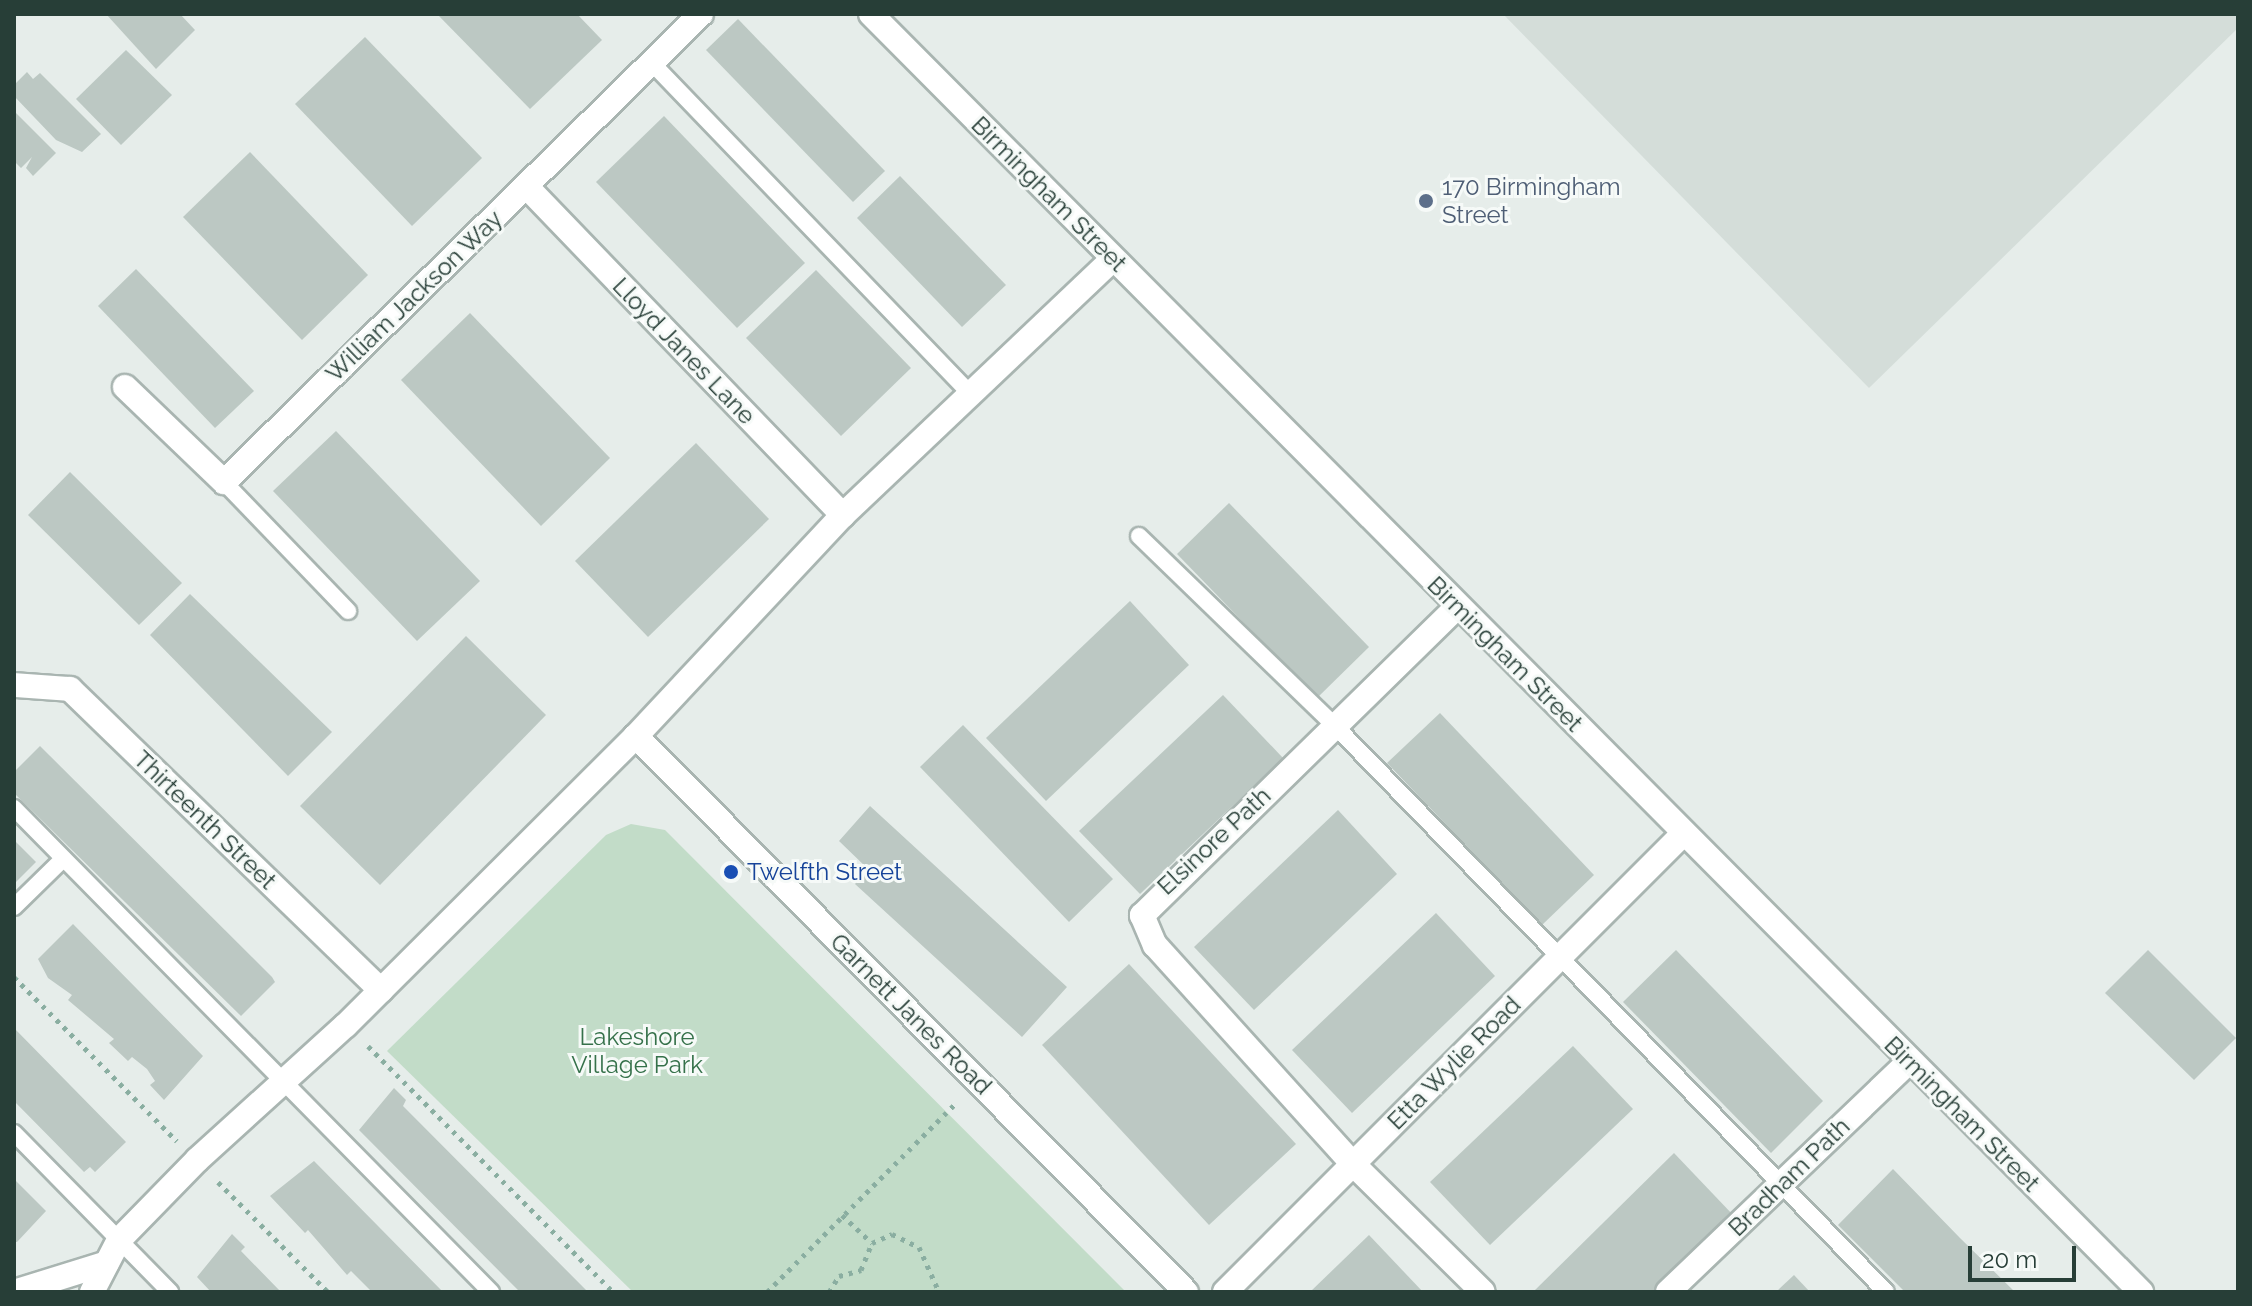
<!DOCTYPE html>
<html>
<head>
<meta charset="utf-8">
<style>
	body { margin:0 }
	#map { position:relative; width:2252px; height:1306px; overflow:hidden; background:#e6edea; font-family:Raleway,sans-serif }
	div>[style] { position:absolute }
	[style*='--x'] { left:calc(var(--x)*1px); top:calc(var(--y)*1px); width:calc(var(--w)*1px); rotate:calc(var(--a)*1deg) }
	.built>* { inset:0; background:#d4ddd9 }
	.green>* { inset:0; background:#c2dcc8 }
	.building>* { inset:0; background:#bcc8c3 }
	.path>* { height:5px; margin-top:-2.5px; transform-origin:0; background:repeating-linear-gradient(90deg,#8aaea1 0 4px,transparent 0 10px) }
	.roads { filter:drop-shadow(2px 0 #a9b5b1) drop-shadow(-2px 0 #a9b5b1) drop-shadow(0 2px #a9b5b1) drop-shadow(0 -2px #a9b5b1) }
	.service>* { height:16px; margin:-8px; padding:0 8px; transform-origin:8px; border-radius:8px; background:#fff }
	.minor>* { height:24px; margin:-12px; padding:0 12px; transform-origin:12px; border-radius:12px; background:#fff }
	.tertiary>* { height:24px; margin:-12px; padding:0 12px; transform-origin:12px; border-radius:12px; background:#fff }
	.dots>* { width:22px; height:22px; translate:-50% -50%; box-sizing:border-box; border:4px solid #f6faf8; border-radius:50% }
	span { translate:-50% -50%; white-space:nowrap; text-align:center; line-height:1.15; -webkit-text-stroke:6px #f6faf8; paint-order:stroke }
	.service-label { font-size:24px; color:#4e5e75 }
	.left { translate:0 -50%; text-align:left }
	.street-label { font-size:24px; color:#273e37 }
	.transit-label { font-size:24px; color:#164399 }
	.park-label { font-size:24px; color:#35714a }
	.frame { position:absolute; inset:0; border:16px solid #273e37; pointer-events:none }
	.scale { position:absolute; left:1968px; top:1246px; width:108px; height:36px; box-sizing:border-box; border:4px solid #273e37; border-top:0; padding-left:10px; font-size:24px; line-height:28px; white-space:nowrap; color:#273e37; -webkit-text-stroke:6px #f6faf8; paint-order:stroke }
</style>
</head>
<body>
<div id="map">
	<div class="built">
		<i style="clip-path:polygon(1503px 14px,2238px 14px,2238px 28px,1869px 388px)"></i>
	</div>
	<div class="green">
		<i style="clip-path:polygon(631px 824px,665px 830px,1126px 1292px,633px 1292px,387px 1051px,606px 835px)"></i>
	</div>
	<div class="building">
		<i style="clip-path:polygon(106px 14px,180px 14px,195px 30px,156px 69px)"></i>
		<i style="clip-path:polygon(437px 14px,577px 14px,602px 40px,530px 109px)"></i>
		<i style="clip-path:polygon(738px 19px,885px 171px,853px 202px,706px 50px)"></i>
		<i style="clip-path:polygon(365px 37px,482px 158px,412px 226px,295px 104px)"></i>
		<i style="clip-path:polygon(126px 50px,172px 95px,121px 145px,76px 99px)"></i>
		<i style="clip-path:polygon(27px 72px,33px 79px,40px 73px,101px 134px,82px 152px,56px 140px,14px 96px,14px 85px)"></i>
		<i style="clip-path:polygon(14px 111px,56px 153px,33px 176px,26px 168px,32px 157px,21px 168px,14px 161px)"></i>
		<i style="clip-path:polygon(664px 116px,805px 263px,737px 328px,596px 182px)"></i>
		<i style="clip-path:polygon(250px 152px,368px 275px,302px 340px,183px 217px)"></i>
		<i style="clip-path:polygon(900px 176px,1006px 285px,962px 327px,857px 218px)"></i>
		<i style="clip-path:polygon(136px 269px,254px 391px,215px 428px,98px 306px)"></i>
		<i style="clip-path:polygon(816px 270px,911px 368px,841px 436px,746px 338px)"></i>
		<i style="clip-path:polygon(470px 313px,610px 458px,541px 526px,401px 380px)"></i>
		<i style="clip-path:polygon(336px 431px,480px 581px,417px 641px,273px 491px)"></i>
		<i style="clip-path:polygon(696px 443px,769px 519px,648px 637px,575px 561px)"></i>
		<i style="clip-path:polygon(70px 472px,182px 583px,139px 625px,28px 515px)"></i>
		<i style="clip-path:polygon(1229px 503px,1369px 647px,1317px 698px,1177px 554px)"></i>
		<i style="clip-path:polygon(190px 594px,332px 732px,288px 776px,150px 635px)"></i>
		<i style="clip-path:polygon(1130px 601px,1189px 665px,1046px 801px,986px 738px)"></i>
		<i style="clip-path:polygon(466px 636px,546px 715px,380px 885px,300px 806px)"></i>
		<i style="clip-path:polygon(1223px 695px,1283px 758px,1140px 894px,1079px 831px)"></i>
		<i style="clip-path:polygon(1440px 713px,1594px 875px,1542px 925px,1387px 763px)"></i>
		<i style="clip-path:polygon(963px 725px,1113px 879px,1069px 922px,920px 767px)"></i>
		<i style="clip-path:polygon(40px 746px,272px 977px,275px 982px,241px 1016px,14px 793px,14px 772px)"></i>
		<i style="clip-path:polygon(870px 806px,1067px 987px,1022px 1037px,855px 884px,868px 869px,839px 841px)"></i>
		<i style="clip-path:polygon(1338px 810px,1397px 874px,1254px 1010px,1194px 947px)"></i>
		<i style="clip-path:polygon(14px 840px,36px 862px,14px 884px)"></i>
		<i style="clip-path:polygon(1436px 913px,1495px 976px,1352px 1113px,1292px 1050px)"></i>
		<i style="clip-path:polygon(73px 924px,203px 1056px,164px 1100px,150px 1085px,155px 1081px,147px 1069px,132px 1057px,128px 1061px,109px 1043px,114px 1039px,68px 1000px,72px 995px,48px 978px,38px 959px)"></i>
		<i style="clip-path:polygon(1676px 950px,1823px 1101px,1771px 1153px,1623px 1002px)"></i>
		<i style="clip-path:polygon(2148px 950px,2236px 1038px,2194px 1080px,2105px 993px)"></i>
		<i style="clip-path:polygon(1129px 964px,1296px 1144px,1209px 1225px,1042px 1045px)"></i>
		<i style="clip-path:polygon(14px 1028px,126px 1142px,95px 1172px,90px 1167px,84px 1172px,14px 1101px)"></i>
		<i style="clip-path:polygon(1573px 1046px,1633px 1109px,1490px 1245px,1430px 1182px)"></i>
		<i style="clip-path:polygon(394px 1088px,406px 1100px,403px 1106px,588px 1292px,520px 1292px,359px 1130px)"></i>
		<i style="clip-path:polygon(1674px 1153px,1734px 1216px,1654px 1292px,1533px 1292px)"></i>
		<i style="clip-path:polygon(314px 1161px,443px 1292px,372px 1292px,351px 1271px,347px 1275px,308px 1230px,305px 1233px,270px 1196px)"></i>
		<i style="clip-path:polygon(1893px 1169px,1960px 1238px,2015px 1292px,1905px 1292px,1838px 1225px)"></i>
		<i style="clip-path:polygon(14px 1179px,46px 1211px,17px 1242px,14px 1242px)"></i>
		<i style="clip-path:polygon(232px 1234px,245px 1247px,241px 1251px,281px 1292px,211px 1292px,197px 1277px)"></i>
		<i style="clip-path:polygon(1369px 1235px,1423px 1292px,1310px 1292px)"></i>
		<i style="clip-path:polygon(1794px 1275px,1810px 1292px,1776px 1292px)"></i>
	</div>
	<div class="path">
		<i style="--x:14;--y:977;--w:231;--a:45.2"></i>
		<i style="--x:368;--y:1046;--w:347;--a:45.1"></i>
		<i style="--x:218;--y:1182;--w:156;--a:45"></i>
		<i style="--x:842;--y:1215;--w:41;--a:43"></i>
		<i style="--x:872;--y:1243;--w:22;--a:-24"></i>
		<i style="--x:892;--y:1234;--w:30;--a:26"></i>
		<i style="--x:919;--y:1247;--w:49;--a:66"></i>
		<i style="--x:767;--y:1292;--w:269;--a:-45"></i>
		<i style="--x:829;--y:1292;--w:19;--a:-58"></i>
		<i style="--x:839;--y:1276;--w:23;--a:-15"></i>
		<i style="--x:861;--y:1270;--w:29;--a:-68"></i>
	</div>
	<div class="roads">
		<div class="service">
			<i style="--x:652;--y:63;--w:458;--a:46.1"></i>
			<i style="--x:224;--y:482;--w:179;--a:46.1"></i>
			<i style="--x:1139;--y:536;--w:274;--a:44.1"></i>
			<i style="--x:1336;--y:727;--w:788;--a:45.77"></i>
			<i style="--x:14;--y:808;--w:680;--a:45.42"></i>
			<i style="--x:14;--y:907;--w:69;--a:-44.4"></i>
			<i style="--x:14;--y:1133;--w:223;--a:45.5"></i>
		</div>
		<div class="minor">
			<i style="--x:526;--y:186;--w:457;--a:46.1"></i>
			<i style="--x:125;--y:387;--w:137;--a:43.8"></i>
			<i style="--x:224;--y:482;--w:668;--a:-44.45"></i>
			<i style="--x:1457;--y:607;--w:441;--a:135.6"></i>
			<i style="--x:1142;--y:915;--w:33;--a:67"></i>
			<i style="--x:1155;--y:945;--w:295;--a:47.9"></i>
			<i style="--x:1353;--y:1164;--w:182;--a:44.6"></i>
			<i style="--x:14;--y:685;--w:56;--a:4.1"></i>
			<i style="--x:70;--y:689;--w:433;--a:44.1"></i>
			<i style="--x:636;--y:736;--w:782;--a:45.31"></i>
			<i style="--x:14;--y:1292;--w:97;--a:-17.3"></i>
			<i style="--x:92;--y:1292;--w:59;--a:-62.6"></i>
			<i style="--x:119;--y:1240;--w:112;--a:-45.7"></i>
			<i style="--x:197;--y:1160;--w:201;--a:-42.2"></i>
			<i style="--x:346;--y:1025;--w:409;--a:-44.9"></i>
			<i style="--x:636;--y:736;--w:303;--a:-46.9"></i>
			<i style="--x:843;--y:515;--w:372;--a:-43.5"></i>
			<i style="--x:1225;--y:1292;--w:648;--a:-45"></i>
			<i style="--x:1668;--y:1292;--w:333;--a:-43.7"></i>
		</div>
		<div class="tertiary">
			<i style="--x:871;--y:14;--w:1802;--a:45.18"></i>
		</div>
	</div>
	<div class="dots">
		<i style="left:1426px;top:201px;background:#5c6f8a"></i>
		<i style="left:731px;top:872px;background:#1a4fb4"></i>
	</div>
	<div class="service-label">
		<span class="left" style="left:1442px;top:201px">170 Birmingham<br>Street</span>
	</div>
	<div class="street-label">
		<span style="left:1049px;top:194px;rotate:45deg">Birmingham Street</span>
		<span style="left:414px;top:296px;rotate:-44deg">William Jackson Way</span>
		<span style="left:684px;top:351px;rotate:46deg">Lloyd Janes Lane</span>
		<span style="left:1505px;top:654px;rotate:45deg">Birmingham Street</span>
		<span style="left:205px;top:820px;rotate:44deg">Thirteenth Street</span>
		<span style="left:1214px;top:841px;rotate:-43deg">Elsinore Path</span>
		<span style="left:911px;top:1014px;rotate:45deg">Garnett Janes Road</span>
		<span style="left:1454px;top:1063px;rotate:-45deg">Etta Wylie Road</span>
		<span style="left:1962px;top:1114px;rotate:45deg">Birmingham Street</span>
		<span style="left:1789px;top:1177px;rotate:-44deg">Bradham Path</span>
	</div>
	<div class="transit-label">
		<span class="left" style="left:747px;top:872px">Twelfth Street</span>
	</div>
	<div class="park-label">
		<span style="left:637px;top:1051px">Lakeshore<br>Village Park</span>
	</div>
	<div class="frame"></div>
	<div class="scale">20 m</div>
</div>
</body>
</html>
